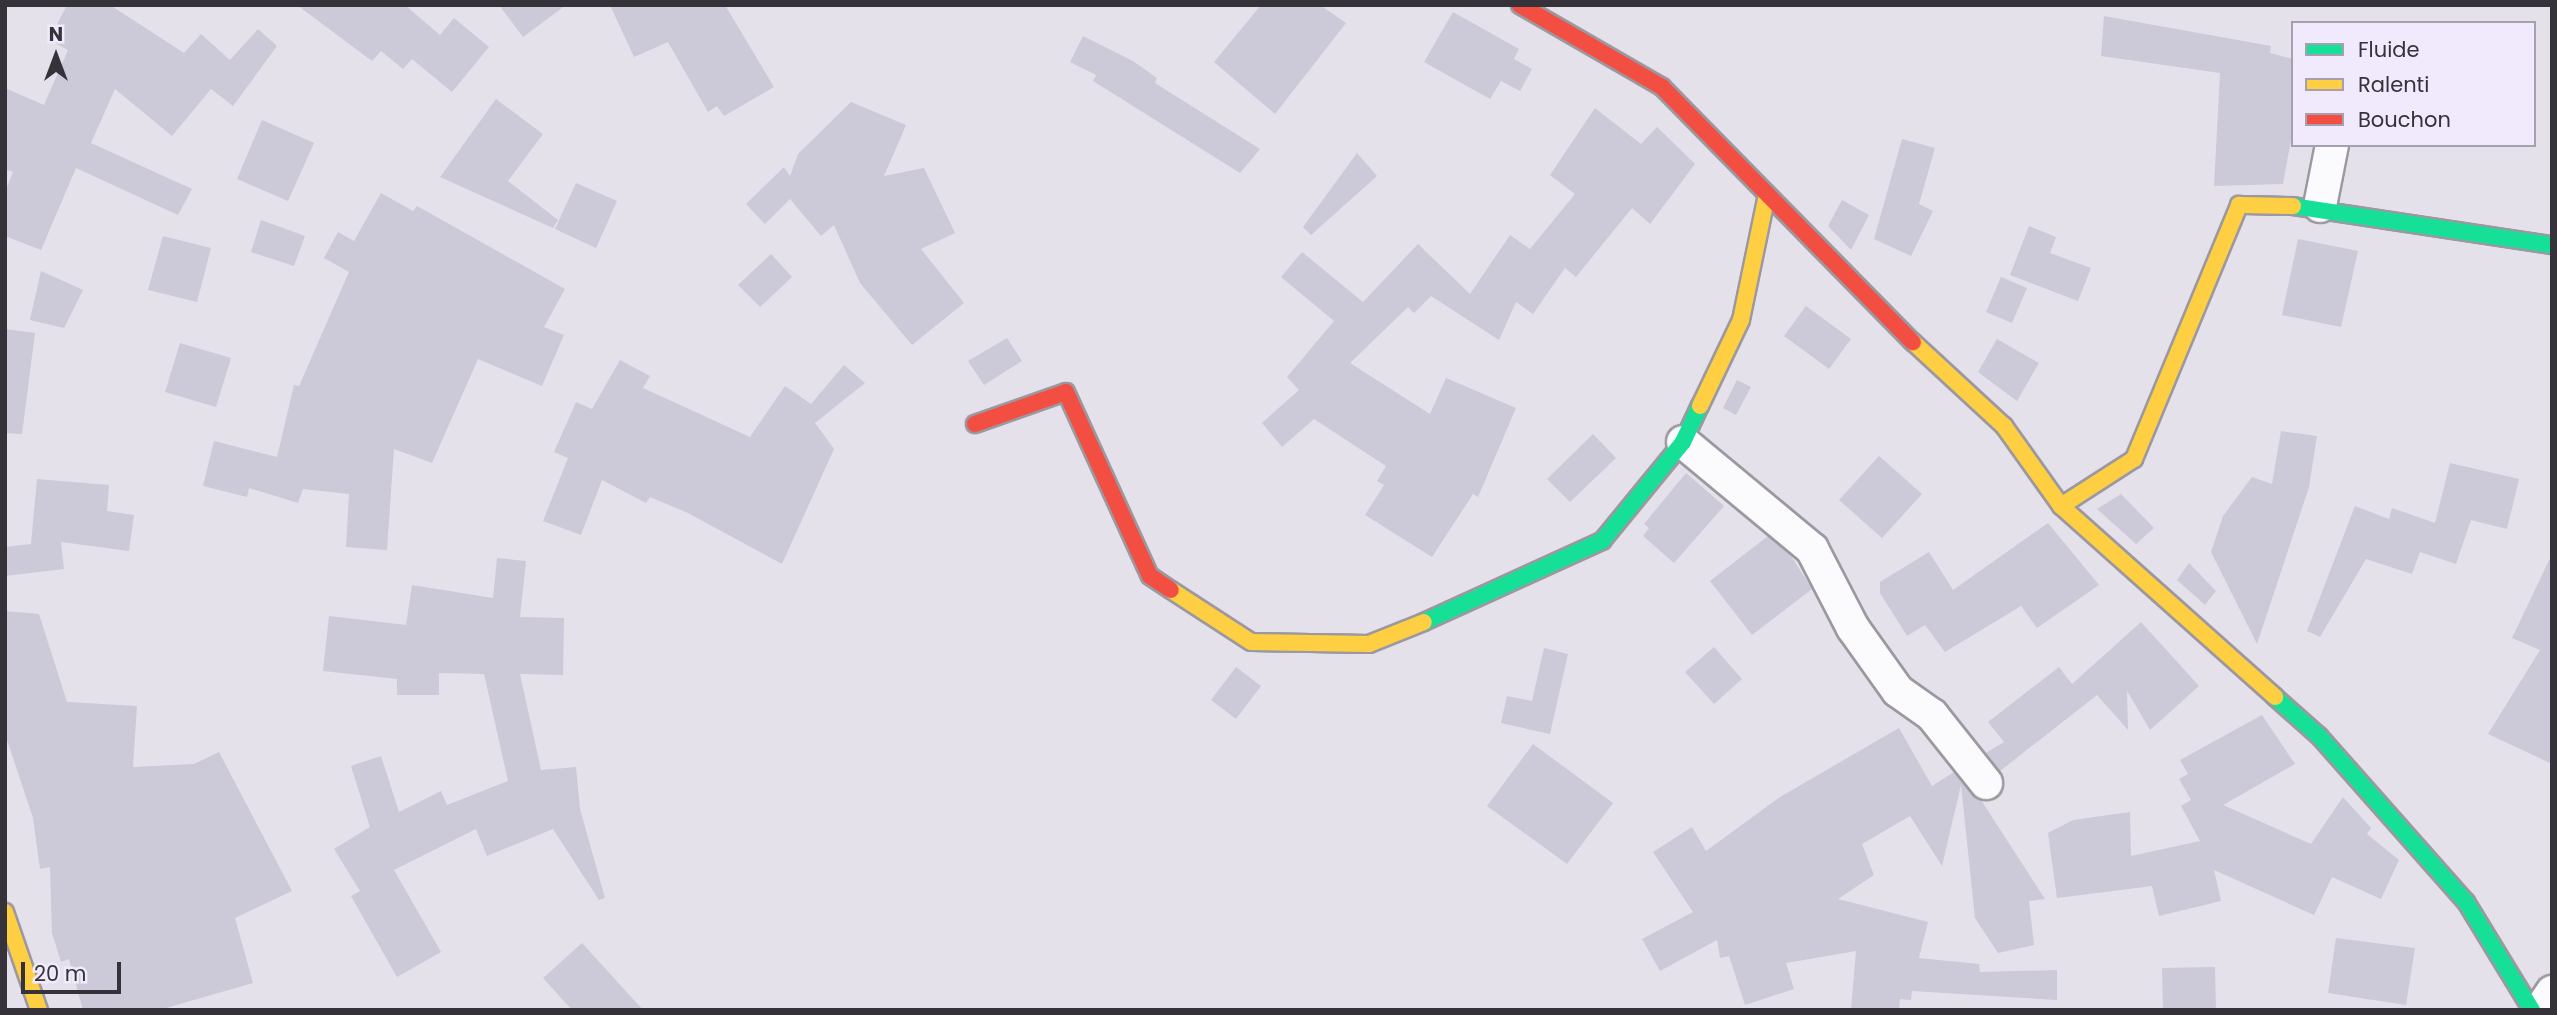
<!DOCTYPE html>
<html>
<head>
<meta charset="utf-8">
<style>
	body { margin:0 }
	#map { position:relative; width:2557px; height:1015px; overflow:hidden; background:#e5e1eb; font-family:Poppins,sans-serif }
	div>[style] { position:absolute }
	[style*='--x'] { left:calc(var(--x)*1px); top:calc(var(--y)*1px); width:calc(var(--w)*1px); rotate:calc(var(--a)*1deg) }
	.building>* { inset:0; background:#ccc9d8 }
	.roads { filter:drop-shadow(2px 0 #9c98a0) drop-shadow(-2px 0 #9c98a0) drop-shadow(0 2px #9c98a0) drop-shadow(0 -2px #9c98a0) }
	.street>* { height:32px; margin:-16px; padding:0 16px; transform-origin:16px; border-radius:16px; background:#fbfafc }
	.fast>* { height:16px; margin:-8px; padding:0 8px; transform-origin:8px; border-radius:8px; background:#16e098 }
	.slow>* { height:16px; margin:-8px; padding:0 8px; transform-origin:8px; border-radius:8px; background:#ffcf43 }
	.jam>* { height:16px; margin:-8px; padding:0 8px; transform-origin:8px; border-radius:8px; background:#f24e42 }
	span { translate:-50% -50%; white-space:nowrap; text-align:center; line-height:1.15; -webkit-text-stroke:5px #f1eafc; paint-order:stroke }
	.frame { position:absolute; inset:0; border:7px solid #353239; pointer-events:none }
	.legend { position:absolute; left:2291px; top:21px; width:245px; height:126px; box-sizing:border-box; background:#f1eafc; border:2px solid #a6a0ae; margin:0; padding:9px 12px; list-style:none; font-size:21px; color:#353239 }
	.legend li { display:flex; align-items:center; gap:14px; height:35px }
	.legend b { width:35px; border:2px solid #a6a0ae }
	.north { position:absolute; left:21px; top:21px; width:70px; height:70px; -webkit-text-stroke:5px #f1eafc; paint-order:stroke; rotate:0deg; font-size:19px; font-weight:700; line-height:28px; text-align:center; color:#353239 }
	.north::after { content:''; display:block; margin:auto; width:24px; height:32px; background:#353239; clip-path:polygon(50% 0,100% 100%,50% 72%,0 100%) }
	.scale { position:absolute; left:21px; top:962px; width:100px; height:32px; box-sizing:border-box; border:4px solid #353239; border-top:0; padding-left:9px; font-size:21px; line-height:24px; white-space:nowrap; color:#353239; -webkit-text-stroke:5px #f1eafc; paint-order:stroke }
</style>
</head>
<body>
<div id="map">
	<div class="building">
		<i style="clip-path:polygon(67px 5px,110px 5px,184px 53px,201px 34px,230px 60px,258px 29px,277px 46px,233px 106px,211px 89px,172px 136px,115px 89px,91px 143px,192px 189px,178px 215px,76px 168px,41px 250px,5px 236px,5px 192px,13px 172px,5px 169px,5px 88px,44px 105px,68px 50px,49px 40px)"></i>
		<i style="clip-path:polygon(297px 5px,405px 5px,440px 35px,454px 18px,489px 47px,452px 92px,412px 59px,403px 69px,381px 51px,372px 61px)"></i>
		<i style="clip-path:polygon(499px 5px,566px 5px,523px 37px)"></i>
		<i style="clip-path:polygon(610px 5px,725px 5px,774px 87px,724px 116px,717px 106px,708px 112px,668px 42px,634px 57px)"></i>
		<i style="clip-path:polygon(1261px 5px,1320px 5px,1346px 23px,1275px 114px,1214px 62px)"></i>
		<i style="clip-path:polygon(1453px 12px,1519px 49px,1514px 59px,1532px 69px,1520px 91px,1501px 81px,1490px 99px,1424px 62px)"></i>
		<i style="clip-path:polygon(2104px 16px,2271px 46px,2270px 53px,2293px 59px,2293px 129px,2283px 184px,2214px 186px,2220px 73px,2101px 56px)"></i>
		<i style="clip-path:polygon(1083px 36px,1133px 61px,1157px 78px,1155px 83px,1260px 149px,1240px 173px,1093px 81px,1096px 75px,1070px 62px)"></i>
		<i style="clip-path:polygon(496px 99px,543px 134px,508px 181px,558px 220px,553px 228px,440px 177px)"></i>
		<i style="clip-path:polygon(851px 102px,906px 125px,884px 176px,924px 168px,955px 233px,921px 249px,964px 303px,912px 345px,860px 283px,834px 225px,821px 236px,790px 199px,765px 224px,746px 204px,784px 167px,790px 176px,798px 154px)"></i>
		<i style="clip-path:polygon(1595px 108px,1641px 144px,1657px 127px,1695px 164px,1650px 224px,1632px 208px,1576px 277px,1565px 268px,1533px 314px,1516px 302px,1499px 340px,1431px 296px,1414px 313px,1408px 307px,1350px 363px,1430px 414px,1446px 378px,1516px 408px,1478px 497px,1473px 494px,1432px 557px,1365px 515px,1384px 485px,1377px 481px,1386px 466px,1314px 419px,1282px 447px,1262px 423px,1299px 390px,1287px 377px,1334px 321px,1281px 277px,1302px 252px,1363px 302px,1418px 244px,1470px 294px,1510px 235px,1530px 249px,1575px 194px,1550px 175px)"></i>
		<i style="clip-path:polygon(262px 120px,314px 143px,288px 201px,237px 179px)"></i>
		<i style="clip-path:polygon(1902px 139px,1935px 148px,1919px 204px,1933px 211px,1911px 256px,1874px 239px)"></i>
		<i style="clip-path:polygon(1357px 153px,1377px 176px,1311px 235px,1303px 227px)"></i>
		<i style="clip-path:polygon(576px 183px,617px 201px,596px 248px,555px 229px)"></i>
		<i style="clip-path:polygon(381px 193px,413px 211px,417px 206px,565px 289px,544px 327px,564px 335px,542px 386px,478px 359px,432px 463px,394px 449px,387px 550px,346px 547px,349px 494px,303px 489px,298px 503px,249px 488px,247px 497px,203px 486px,214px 441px,277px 457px,294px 385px,299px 386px,349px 272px,324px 258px,338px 232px,354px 241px)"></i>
		<i style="clip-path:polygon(1842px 200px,1869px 215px,1851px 250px,1828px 226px)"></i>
		<i style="clip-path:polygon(261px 220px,305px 236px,294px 266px,251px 252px)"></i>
		<i style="clip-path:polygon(2029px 226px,2056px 237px,2050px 253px,2091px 268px,2078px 301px,2010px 275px)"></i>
		<i style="clip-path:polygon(163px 236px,211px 248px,197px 302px,148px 290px)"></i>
		<i style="clip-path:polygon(2298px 239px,2358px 251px,2341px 327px,2282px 315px)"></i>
		<i style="clip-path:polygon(771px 254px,792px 277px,760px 307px,738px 285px)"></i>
		<i style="clip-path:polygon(41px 271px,83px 290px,64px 328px,30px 320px)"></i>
		<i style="clip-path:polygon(2001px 277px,2027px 288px,2012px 323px,1986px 312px)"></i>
		<i style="clip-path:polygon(1806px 306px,1851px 339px,1829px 369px,1784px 336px)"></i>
		<i style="clip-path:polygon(5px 329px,35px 333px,22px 434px,5px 433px)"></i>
		<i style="clip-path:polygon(1007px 338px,1022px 361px,984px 385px,968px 361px)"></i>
		<i style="clip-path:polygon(1997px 339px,2039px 363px,2017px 401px,1978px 372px)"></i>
		<i style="clip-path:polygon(180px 343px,231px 358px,216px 407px,165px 392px)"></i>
		<i style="clip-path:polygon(620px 360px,650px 376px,643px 388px,750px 437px,785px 386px,811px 404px,844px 365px,865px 383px,815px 423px,834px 449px,782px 564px,688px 513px,650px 497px,646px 503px,602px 480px,581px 535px,543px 521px,568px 458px,554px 452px,576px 402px,592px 409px)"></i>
		<i style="clip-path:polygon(1737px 380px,1751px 387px,1736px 415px,1723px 408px)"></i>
		<i style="clip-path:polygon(2281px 431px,2317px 436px,2309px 487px,2257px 644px,2211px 552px,2223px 516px,2252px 477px,2272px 484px)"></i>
		<i style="clip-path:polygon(1593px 434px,1616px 458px,1570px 502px,1547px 479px)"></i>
		<i style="clip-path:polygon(1879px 456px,1922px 494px,1882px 538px,1839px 500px)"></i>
		<i style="clip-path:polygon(2450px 463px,2519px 479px,2507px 529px,2471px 520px,2456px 564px,2420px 552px,2412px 574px,2366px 559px,2320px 637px,2307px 631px,2355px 506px,2389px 519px,2392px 508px,2435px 523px)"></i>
		<i style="clip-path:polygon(1686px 473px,1724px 506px,1674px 563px,1643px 536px,1649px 528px,1644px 524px)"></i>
		<i style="clip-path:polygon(37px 479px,109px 485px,107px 511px,134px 515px,129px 551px,61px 542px,64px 569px,5px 576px,5px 547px,31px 544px)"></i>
		<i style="clip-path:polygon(2121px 494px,2154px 528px,2136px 544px,2097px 509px)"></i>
		<i style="clip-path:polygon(2048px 523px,2099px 585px,2037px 628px,2021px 606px,1945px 652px,1925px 625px,1907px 636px,1880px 593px,1880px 582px,1929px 552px,1953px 590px)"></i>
		<i style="clip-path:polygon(1768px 536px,1791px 556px,1812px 589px,1752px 635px,1710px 581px)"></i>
		<i style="clip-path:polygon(2552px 554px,2552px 764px,2488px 734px,2540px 650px,2512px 638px)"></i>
		<i style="clip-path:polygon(497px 558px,526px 561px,520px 617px,564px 618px,563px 675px,520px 674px,541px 770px,576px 767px,580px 809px,605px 898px,599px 900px,553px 829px,487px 856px,476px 829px,394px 870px,441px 952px,397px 977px,351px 896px,360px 891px,334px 849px,370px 827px,351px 766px,381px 756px,399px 812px,441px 791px,447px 805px,508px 781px,484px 674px,439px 673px,439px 695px,397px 695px,397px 679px,323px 671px,329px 616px,406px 625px,412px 585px,493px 598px)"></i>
		<i style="clip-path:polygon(2189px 563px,2216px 591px,2205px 605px,2177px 580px)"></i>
		<i style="clip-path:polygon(5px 611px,39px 614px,67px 702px,137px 706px,133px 767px,194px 764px,219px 752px,292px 891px,235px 918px,253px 983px,159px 1010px,83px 1010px,69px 959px,61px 962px,52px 933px,50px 867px,40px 869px,33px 818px,5px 734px)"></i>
		<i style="clip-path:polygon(2141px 622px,2199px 686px,2150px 730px,2127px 691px,2128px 730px,2097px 695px,2000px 771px,1986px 753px,2004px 742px,1988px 722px,2059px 667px,2072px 684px)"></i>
		<i style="clip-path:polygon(1714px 647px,1742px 679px,1714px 704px,1685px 672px)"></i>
		<i style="clip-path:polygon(1544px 648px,1568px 654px,1550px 734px,1501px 723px,1507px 696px,1532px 701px)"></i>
		<i style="clip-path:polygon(1236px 667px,1261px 686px,1236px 719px,1211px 700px)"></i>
		<i style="clip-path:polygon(2262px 715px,2295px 764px,2223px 805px,2311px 844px,2343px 797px,2371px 828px,2367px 834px,2399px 860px,2381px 899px,2332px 877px,2314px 915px,2214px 870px,2221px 901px,2159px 916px,2152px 886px,2057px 898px,2048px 833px,2073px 820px,2130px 812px,2131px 856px,2200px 841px,2181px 806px,2191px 800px,2179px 779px,2188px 774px,2180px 760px)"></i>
		<i style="clip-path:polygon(1899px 728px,1932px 786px,1954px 772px,1981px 800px,2045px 899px,2029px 901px,2034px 945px,1998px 953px,1975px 918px,1961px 785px,1942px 866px,1910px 816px,1862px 844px,1874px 875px,1838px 899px,1928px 922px,1919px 958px,1979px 964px,1980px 972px,2057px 970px,2057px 1000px,1912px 991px,1911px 1000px,1900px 999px,1899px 1010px,1851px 1010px,1856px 951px,1786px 963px,1794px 989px,1745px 1005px,1729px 956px,1720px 958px,1717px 940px,1660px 971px,1642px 939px,1693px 912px,1653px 852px,1692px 827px,1706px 851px,1780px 797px)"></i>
		<i style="clip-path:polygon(1533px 744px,1613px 803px,1567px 864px,1487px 806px)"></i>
		<i style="clip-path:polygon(2336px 938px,2415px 948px,2406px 1005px,2328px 993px)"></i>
		<i style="clip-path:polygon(582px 943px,643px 1010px,572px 1010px,543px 978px)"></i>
		<i style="clip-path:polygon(2215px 967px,2216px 1010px,2163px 1010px,2162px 968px)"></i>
	</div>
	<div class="roads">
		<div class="street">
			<i style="--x:2320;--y:206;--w:62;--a:-78.9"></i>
			<i style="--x:1683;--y:442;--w:168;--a:39.7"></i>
			<i style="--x:1812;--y:549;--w:89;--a:62.6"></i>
			<i style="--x:1853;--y:628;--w:77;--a:54.5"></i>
			<i style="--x:1898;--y:691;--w:42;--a:35.2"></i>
			<i style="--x:1932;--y:715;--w:87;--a:51.5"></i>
			<i style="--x:2540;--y:1010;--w:22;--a:-56"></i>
		</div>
		<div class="fast">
			<i style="--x:2293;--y:206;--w:262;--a:8.6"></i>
			<i style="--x:1424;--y:622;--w:196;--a:-24.5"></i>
			<i style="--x:1602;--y:541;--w:128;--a:-50.7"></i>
			<i style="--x:1683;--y:442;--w:40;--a:-65"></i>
			<i style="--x:2275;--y:697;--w:59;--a:41.6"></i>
			<i style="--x:2319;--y:736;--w:222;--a:48.5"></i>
			<i style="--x:2466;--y:902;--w:127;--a:58.6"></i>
		</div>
		<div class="slow">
			<i style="--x:1913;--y:342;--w:124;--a:42.7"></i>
			<i style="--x:2004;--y:426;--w:98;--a:54.5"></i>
			<i style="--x:2061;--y:506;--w:287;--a:41.7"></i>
			<i style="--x:1700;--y:406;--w:95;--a:-64.5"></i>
			<i style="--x:1741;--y:320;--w:128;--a:-78.3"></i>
			<i style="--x:2061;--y:506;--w:87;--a:-32.8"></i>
			<i style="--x:2134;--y:459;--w:275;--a:-67.5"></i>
			<i style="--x:2239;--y:205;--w:54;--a:1.1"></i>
			<i style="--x:1171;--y:590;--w:95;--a:33"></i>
			<i style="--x:1251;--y:642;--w:118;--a:1"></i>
			<i style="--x:1369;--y:644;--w:59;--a:-21.8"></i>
			<i style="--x:5;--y:912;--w:104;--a:70.9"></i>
		</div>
		<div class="jam">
			<i style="--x:1520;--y:5;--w:164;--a:30"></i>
			<i style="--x:1662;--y:87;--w:358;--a:45.5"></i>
			<i style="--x:975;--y:424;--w:96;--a:-19.4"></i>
			<i style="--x:1066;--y:392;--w:202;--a:65.5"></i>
			<i style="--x:1150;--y:576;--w:25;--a:34"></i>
		</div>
	</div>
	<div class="frame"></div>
	<ul class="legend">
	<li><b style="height:9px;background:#16e098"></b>Fluide</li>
	<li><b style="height:9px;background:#ffcf43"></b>Ralenti</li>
	<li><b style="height:9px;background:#f24e42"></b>Bouchon</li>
	</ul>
	<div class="north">N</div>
	<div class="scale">20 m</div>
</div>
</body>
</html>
